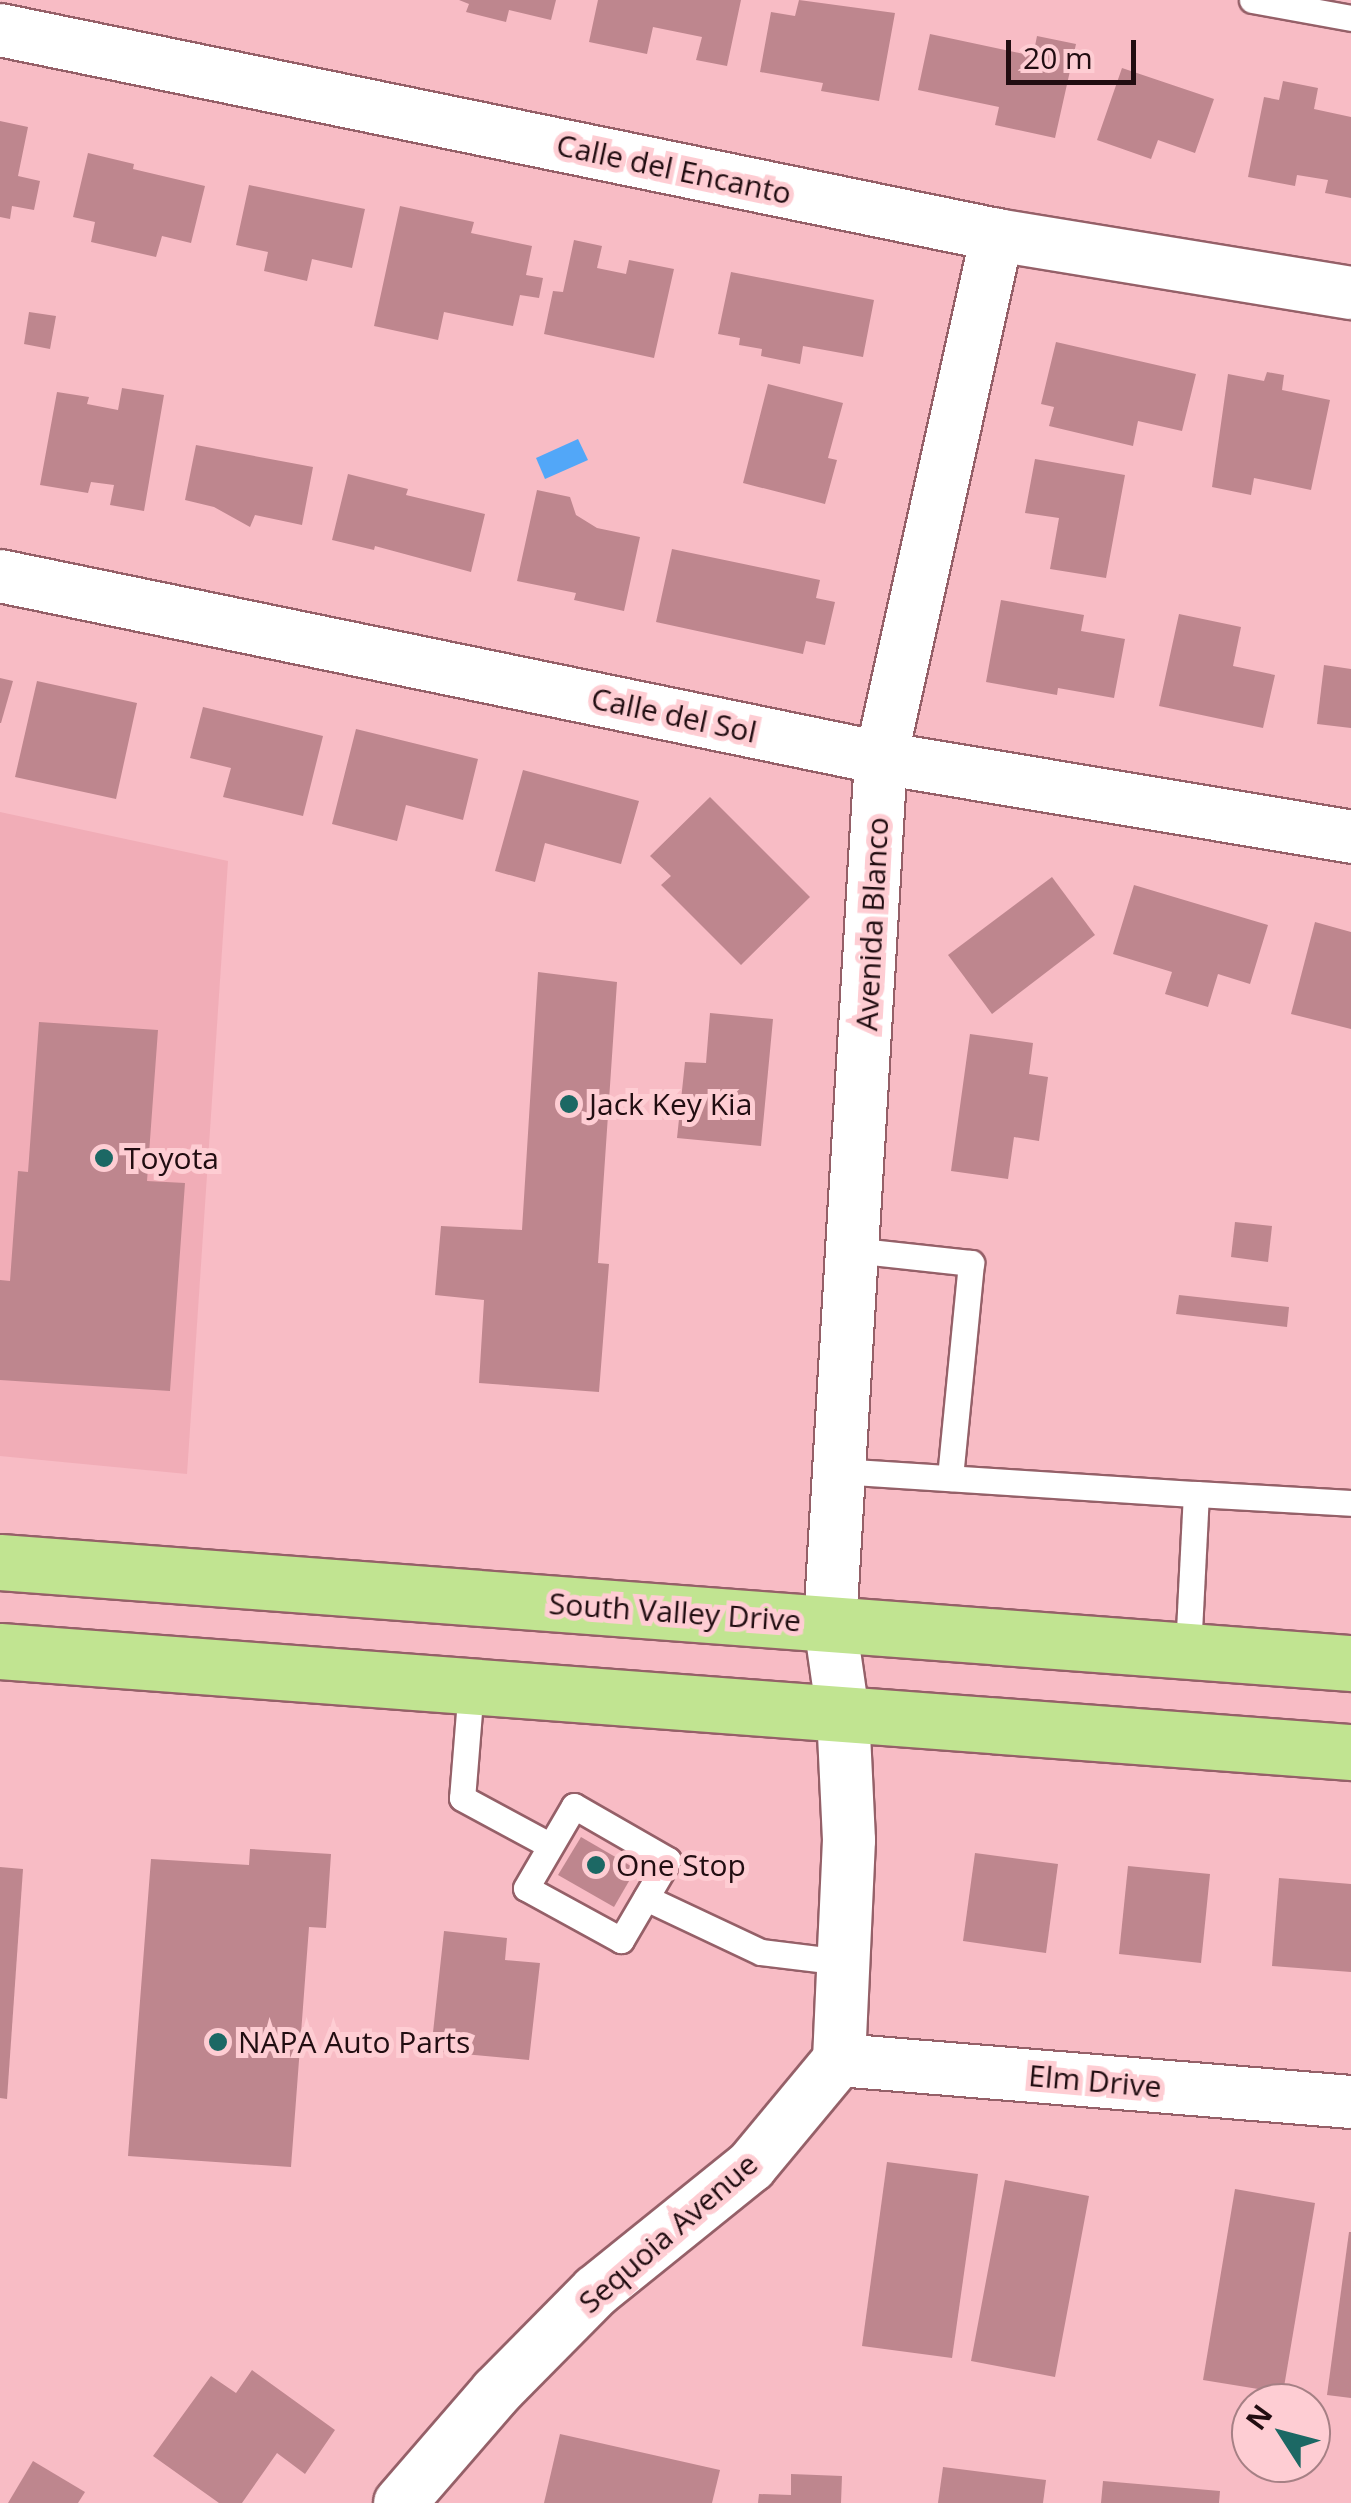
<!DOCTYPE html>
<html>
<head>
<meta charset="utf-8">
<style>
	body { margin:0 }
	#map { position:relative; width:1351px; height:2503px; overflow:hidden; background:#f8bcc5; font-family:"Open Sans",sans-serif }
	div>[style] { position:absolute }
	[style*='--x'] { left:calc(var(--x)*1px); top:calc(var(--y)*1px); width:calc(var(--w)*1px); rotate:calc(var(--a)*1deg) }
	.built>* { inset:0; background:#f1adb7 }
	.water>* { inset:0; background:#52a7f8 }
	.building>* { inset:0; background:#be868e }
	.roads { filter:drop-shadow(2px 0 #956068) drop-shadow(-2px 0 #956068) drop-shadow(0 2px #956068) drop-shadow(0 -2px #956068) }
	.lane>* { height:25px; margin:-12.5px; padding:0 12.5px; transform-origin:12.5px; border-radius:12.5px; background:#fff }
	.street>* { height:52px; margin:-26px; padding:0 26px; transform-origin:26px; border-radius:26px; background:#fff }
	.primary>* { height:55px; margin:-27.5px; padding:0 27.5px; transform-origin:27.5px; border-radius:27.5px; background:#c1e491 }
	.dots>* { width:28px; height:28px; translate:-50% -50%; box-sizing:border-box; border:5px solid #fecdd3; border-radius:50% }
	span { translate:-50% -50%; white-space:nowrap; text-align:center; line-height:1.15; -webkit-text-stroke:10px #fecdd3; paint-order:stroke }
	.street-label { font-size:30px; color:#210d11 }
	.poi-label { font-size:30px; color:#210d11 }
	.left { translate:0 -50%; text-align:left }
	.north { position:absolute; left:1231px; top:2383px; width:100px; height:100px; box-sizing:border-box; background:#fecdd3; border:2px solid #a68085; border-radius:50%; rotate:306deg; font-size:28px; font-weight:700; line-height:40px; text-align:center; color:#210d11 }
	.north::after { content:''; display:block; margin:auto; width:35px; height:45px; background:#1c6864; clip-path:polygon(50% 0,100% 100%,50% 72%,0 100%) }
	.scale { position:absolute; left:1006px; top:40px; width:130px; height:45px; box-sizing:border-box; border:5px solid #210d11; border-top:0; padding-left:12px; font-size:30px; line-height:35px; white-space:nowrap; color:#210d11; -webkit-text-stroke:8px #fecdd3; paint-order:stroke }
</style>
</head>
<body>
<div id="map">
	<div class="built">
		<i style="clip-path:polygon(0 812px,228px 861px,187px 1474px,0 1456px)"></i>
	</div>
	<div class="water">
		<i style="clip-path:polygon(578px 439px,588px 460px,545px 479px,536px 458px)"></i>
	</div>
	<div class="building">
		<i style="clip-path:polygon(459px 0,556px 0,551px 20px,509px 10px,506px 22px,466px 12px,469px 4px)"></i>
		<i style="clip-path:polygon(598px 0,741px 0,727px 66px,696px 60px,702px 37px,653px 27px,647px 54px,589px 42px)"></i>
		<i style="clip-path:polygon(799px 0,895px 13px,879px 101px,821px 91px,823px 83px,760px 72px,771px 12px,795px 16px)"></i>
		<i style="clip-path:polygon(930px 34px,1033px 56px,1037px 36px,1076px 44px,1055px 138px,995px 125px,999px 107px,918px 90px)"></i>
		<i style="clip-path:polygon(1122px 68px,1214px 99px,1195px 153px,1158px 140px,1151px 159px,1097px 140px)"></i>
		<i style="clip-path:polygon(1283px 81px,1318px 88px,1314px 109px,1351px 117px,1351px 198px,1325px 193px,1328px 180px,1297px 175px,1295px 186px,1248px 177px,1264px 97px,1279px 100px)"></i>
		<i style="clip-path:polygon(0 121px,28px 127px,18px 176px,40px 181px,34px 210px,12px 206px,10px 219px,0 217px)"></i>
		<i style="clip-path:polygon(88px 153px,134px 164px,133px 169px,205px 186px,191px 243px,162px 236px,156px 257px,91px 242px,95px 222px,73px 217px)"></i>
		<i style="clip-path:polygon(249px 185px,365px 209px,352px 268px,312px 259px,307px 281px,264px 271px,268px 252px,236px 245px)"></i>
		<i style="clip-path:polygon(400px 206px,474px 222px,471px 233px,532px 246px,526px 275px,543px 278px,539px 298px,520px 295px,513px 326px,444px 312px,438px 340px,374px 326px)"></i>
		<i style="clip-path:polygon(574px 240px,602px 246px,597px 268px,626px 274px,629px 260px,674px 269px,654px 358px,544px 334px,553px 291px,563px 292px)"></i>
		<i style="clip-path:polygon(731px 272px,874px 300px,863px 357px,803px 346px,800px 364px,761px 356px,762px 349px,739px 345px,740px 338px,718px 334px)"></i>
		<i style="clip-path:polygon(29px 312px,56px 316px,50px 349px,24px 344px)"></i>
		<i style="clip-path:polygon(1056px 342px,1196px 374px,1182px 431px,1138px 421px,1133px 446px,1049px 426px,1054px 407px,1041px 404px)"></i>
		<i style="clip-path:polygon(1267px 372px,1284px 375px,1282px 390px,1330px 400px,1311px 490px,1254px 478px,1251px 495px,1212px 487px,1228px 374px,1264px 381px)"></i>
		<i style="clip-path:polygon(768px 384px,843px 403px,828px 458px,837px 460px,825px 504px,743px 483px)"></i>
		<i style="clip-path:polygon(122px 388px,164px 395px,144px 511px,110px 505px,114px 485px,91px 482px,88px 493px,40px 485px,57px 392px,89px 397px,87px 404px,118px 410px)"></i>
		<i style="clip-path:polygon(196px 445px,313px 467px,302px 525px,255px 515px,250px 527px,214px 507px,185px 500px)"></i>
		<i style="clip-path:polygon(1035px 459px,1125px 475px,1106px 578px,1050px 569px,1059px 518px,1025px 513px)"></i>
		<i style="clip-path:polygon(348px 474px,408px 489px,406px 495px,485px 514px,471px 572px,375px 546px,374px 550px,332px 540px)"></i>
		<i style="clip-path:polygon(537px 490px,570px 497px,576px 515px,597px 528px,640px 537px,624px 611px,574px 600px,576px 593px,517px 581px)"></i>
		<i style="clip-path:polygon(672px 549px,820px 580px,816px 598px,835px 602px,825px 645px,806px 641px,803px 654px,656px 622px)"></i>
		<i style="clip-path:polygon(1001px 600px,1084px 615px,1081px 631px,1125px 639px,1114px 698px,1058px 688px,1057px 695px,986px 682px)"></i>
		<i style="clip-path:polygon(1179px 614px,1241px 627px,1233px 666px,1275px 675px,1263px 728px,1159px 706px)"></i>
		<i style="clip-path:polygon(1324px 665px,1351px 669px,1351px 728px,1317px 724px)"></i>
		<i style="clip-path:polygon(0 678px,13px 681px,1px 723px,0 723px)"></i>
		<i style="clip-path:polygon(37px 681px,137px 703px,116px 799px,15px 777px)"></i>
		<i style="clip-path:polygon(203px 707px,323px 736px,303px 816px,223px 797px,231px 768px,190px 758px)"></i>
		<i style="clip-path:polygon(356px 729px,478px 759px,463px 820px,406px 805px,397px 841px,332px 824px)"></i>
		<i style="clip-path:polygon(523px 770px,639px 801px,621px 864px,545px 843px,535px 882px,495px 871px)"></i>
		<i style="clip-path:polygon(710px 797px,810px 897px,741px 965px,661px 885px,671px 876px,650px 856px)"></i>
		<i style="clip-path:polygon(1052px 877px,1095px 935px,992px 1014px,948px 955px)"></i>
		<i style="clip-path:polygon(1134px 885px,1268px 925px,1250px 984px,1218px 974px,1208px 1007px,1165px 994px,1172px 972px,1113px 954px)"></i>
		<i style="clip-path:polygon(1315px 922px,1351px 932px,1351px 1029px,1291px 1014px)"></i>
		<i style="clip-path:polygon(538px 972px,617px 982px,598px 1263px,609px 1264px,599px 1392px,479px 1383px,484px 1300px,435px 1295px,441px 1226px,522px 1230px)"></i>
		<i style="clip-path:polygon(710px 1013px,773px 1019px,761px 1146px,677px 1138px,685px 1062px,706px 1063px)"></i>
		<i style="clip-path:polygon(39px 1022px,158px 1030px,147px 1181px,185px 1183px,170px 1391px,0 1380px,0 1280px,10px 1281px,18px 1171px,28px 1172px)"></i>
		<i style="clip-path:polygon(970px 1034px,1033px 1043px,1029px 1074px,1048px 1077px,1039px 1141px,1014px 1137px,1008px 1179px,951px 1171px)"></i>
		<i style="clip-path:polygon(1235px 1222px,1272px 1226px,1268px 1262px,1231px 1257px)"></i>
		<i style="clip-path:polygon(1179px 1295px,1289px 1307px,1287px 1327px,1176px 1314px)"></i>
		<i style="clip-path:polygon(581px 1837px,636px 1869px,614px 1907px,558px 1875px)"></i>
		<i style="clip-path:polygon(250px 1849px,331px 1854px,326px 1928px,309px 1927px,291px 2167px,128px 2156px,151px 1859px,249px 1865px)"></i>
		<i style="clip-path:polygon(975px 1853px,1058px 1864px,1046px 1953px,963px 1941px)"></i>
		<i style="clip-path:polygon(1128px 1866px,1210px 1874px,1201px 1963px,1119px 1954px)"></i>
		<i style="clip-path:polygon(0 1867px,23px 1869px,7px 2099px,0 2098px)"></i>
		<i style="clip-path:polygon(1279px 1878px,1351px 1884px,1351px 1972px,1272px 1966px)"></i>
		<i style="clip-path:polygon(444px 1931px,507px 1938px,505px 1960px,540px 1963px,529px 2060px,431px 2051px)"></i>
		<i style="clip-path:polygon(887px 2162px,978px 2174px,952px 2358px,862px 2346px)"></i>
		<i style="clip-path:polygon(1005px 2180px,1089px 2196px,1055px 2377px,971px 2361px)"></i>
		<i style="clip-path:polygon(1235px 2189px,1315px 2203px,1283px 2393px,1203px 2380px)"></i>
		<i style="clip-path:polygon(1349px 2232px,1351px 2232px,1351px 2398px,1327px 2395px)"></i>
		<i style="clip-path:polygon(252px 2370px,335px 2430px,305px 2474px,277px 2453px,242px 2503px,219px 2503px,153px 2456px,211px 2376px,236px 2393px)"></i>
		<i style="clip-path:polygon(560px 2434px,720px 2470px,712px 2503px,544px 2503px)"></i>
		<i style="clip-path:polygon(33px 2461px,85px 2492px,78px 2503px,8px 2503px)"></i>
		<i style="clip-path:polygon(943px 2467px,1046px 2480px,1043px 2503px,938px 2503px)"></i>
		<i style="clip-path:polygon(791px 2474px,842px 2476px,841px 2503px,758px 2503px,759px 2494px,791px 2495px)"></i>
		<i style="clip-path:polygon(1103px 2481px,1220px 2491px,1219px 2503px,1101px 2503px)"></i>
	</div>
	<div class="roads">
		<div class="lane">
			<i style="--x:1252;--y:0;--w:101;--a:10.3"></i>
			<i style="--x:852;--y:1250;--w:120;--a:6.2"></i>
			<i style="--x:971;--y:1263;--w:216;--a:95.6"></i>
			<i style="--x:839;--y:1471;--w:358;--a:3.7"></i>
			<i style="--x:1188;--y:1651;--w:157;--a:-87.1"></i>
			<i style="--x:1196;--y:1494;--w:155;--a:3.3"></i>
			<i style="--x:471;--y:1687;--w:111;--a:94.6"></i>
			<i style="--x:462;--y:1798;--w:99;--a:28.4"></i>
			<i style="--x:574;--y:1806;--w:108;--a:29.9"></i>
			<i style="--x:668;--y:1860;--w:93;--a:120.4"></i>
			<i style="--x:621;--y:1940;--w:108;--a:-151.3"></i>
			<i style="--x:526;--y:1888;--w:95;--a:-59.7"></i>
			<i style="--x:646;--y:1898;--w:127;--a:25.2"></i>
			<i style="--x:761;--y:1952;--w:83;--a:7"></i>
		</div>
		<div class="street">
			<i style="--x:0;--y:30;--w:1018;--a:11.62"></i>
			<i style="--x:997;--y:235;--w:359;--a:9.3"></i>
			<i style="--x:0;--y:576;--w:900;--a:11.67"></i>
			<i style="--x:881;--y:758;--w:477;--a:9.5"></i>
			<i style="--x:839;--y:2060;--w:514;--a:4.69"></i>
			<i style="--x:400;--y:2503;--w:147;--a:-49.1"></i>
			<i style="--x:496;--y:2392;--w:142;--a:-45.3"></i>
			<i style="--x:596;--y:2291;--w:199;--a:-38.9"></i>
			<i style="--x:751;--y:2166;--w:138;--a:-50.3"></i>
			<i style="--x:839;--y:2060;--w:220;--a:-87.4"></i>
			<i style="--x:849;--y:1840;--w:126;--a:-92.7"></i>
			<i style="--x:843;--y:1714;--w:91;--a:-98.2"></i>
			<i style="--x:830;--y:1624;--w:868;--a:-86.63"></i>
			<i style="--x:881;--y:758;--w:536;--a:-77.49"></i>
		</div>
		<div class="primary">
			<i style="--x:0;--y:1562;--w:1355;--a:4.28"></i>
			<i style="--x:0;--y:1651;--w:1355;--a:4.28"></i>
		</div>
	</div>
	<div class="dots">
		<i style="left:569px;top:1104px;background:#1c6864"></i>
		<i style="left:104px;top:1158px;background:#1c6864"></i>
		<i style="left:596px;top:1865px;background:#1c6864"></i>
		<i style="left:218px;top:2042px;background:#1c6864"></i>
	</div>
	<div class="street-label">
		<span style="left:674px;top:169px;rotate:12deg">Calle del Encanto</span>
		<span style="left:674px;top:715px;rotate:12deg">Calle del Sol</span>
		<span style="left:872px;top:924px;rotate:-87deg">Avenida Blanco</span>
		<span style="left:675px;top:1612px;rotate:4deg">South Valley Drive</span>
		<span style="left:1095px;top:2081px;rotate:5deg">Elm Drive</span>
		<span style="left:668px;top:2233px;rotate:-41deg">Sequoia Avenue</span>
	</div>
	<div class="poi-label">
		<span class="left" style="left:589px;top:1104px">Jack Key Kia</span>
		<span class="left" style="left:124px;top:1158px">Toyota</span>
		<span class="left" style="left:616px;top:1865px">One Stop</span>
		<span class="left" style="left:238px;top:2042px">NAPA Auto Parts</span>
	</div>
	<div class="north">N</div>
	<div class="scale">20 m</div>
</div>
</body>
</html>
